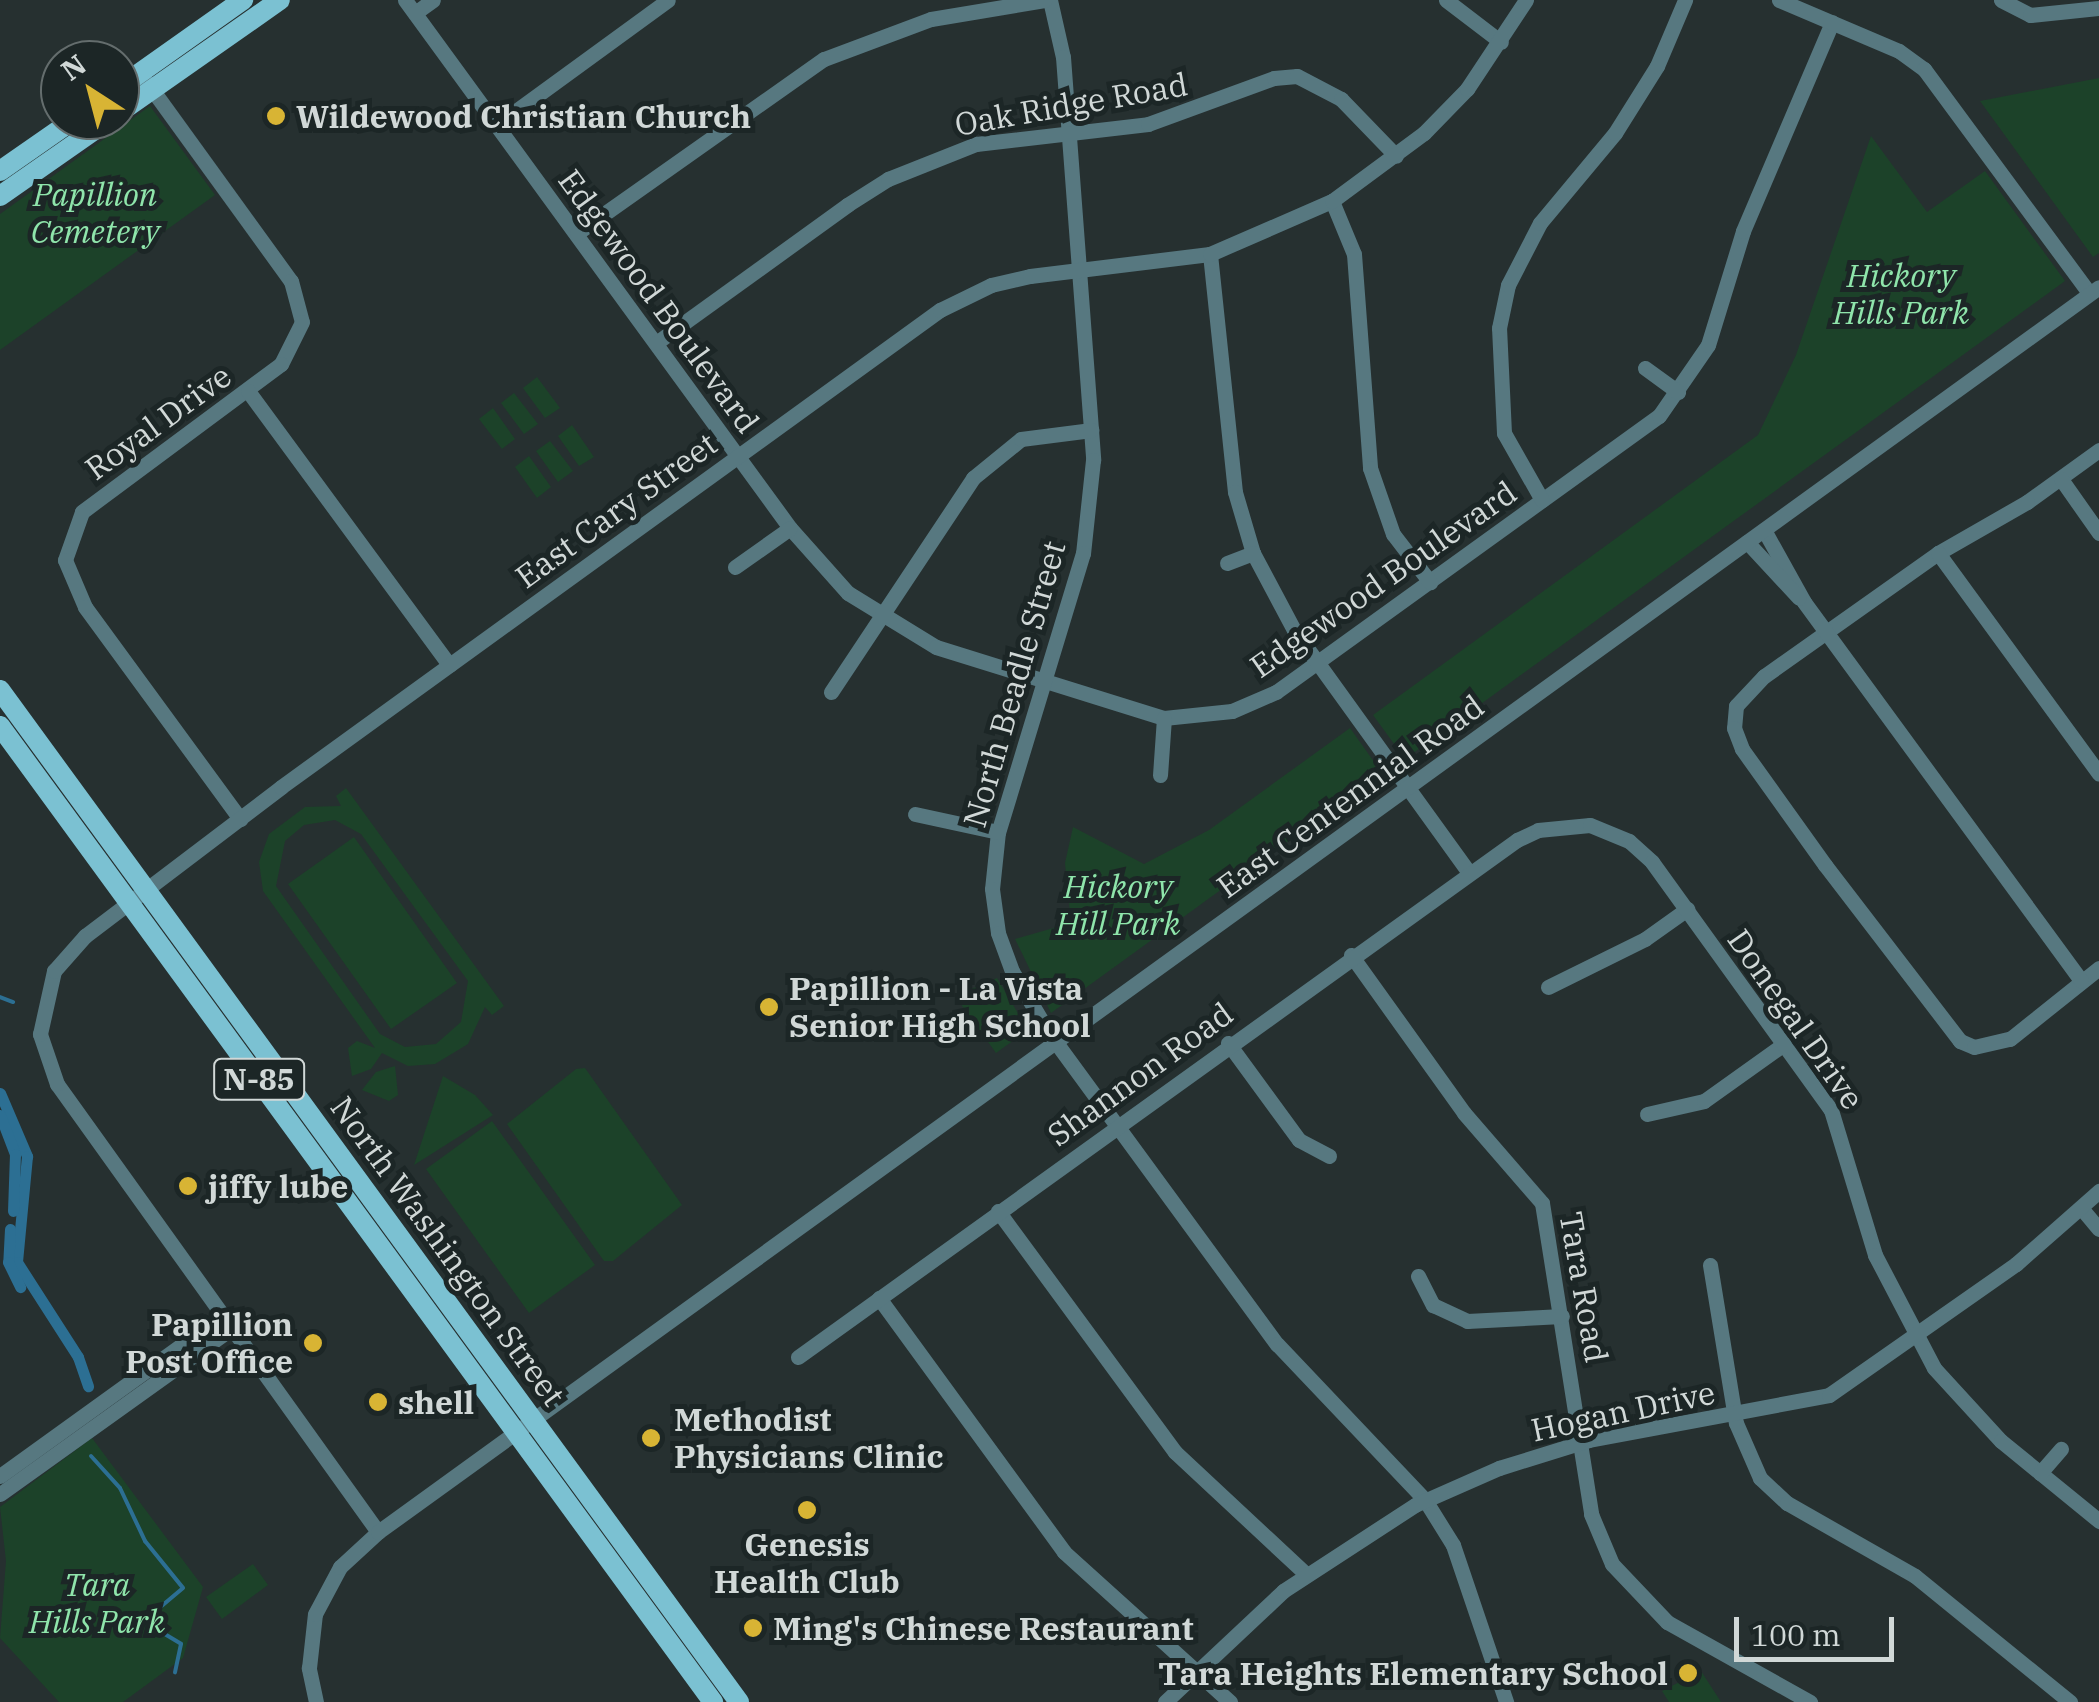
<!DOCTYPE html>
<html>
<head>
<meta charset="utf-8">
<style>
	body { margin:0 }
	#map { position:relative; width:2099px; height:1702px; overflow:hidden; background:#263030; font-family:"IBM Plex Serif",serif }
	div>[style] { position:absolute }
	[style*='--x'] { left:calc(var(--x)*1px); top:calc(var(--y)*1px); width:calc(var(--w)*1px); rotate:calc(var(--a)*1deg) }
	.green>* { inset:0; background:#1c4229 }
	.stream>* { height:4px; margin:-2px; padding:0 2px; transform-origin:2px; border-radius:2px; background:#2c6f93 }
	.canal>* { height:11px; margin:-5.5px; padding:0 5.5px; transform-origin:5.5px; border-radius:5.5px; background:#2c6f93 }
	.minor>* { height:15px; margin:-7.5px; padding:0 7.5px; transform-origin:7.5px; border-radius:7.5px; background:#577880 }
	.major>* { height:20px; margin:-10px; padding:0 10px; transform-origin:10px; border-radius:10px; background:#7bc1d2 }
	.dots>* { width:28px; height:28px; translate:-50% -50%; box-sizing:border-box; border:5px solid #1c2626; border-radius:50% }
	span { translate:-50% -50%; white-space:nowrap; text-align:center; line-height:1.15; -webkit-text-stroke:10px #1c2626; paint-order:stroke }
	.shield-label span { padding:2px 8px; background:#1c2626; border:2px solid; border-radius:8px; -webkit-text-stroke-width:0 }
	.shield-label { font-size:30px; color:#d1d8d7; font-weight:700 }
	.street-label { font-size:32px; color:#d1d8d7 }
	.poi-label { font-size:32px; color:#d1d8d7; font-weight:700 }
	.left { translate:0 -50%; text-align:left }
	.right { translate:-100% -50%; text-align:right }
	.park-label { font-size:32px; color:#8fe5ab; font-style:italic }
	.north { position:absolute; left:40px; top:40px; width:100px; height:100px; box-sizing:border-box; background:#1c2626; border:2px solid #646d6d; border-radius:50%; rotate:324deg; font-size:28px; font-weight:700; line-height:40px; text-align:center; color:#d1d8d7 }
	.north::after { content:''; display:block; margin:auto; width:35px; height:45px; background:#d8b434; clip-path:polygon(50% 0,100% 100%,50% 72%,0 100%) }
	.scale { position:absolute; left:1734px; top:1617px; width:160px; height:45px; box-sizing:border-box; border:5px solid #d1d8d7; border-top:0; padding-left:12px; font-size:30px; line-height:35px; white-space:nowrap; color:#d1d8d7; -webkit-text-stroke:8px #1c2626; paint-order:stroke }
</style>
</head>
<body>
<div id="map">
	<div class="green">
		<i style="clip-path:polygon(2099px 78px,2099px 253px,2093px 257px,1980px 101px)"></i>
		<i style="clip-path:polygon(150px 106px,215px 195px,0 350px,0 214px)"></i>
		<i style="clip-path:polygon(1871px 136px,1927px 212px,1985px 171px,2065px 281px,1405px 759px,1373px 715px,1758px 435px,1796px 355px)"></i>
		<i style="clip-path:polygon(537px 377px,560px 408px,545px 418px,523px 388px)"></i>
		<i style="clip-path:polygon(514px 393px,538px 424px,524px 434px,501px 403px)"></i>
		<i style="clip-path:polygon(493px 408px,515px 439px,502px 449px,479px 419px)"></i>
		<i style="clip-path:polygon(572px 425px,594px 457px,579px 466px,558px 436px)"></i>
		<i style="clip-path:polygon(550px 441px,573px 471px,558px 482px,536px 451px)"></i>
		<i style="clip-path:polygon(529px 456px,551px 487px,537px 498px,515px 467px)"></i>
		<i style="clip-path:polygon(1350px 728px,1382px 773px,1051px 1013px,1015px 939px,1071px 923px,1065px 863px,1073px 827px,1144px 864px,1209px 830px)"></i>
		<i style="clip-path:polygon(evenodd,346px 788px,504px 1006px,492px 1015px,485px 1007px,468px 1044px,435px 1064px,408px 1066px,382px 1053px,371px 1069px,352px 1076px,348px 1048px,357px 1041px,375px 1048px,263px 891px,259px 862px,269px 834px,305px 807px,341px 806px,336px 796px,346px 788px,335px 820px,361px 834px,468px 981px,461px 1022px,436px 1044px,405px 1047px,380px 1034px,276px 886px,285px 841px,304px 825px,335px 820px)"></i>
		<i style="clip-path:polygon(354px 837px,457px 983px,391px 1029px,288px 884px)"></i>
		<i style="clip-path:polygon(997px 978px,1028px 1030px,996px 1053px,955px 996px)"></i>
		<i style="clip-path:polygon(395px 1066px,398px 1095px,389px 1101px,362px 1090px,376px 1072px)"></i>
		<i style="clip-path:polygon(585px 1068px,682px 1205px,613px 1261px,604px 1261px,507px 1124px,576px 1069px)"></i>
		<i style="clip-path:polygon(443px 1076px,475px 1095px,493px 1115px,414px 1165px)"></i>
		<i style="clip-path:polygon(492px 1121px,595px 1265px,529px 1313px,426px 1169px)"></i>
		<i style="clip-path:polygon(92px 1438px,203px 1587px,183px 1658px,123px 1702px,59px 1702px,0 1638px,6px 1561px,0 1507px)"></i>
		<i style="clip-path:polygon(253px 1564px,268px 1585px,222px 1619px,206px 1597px)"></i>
		<i style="clip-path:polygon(1701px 1671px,1721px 1702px,1669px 1702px,1662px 1691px)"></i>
	</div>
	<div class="stream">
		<i style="--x:0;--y:997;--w:14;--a:21"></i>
		<i style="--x:91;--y:1456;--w:43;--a:47.8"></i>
		<i style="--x:120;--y:1488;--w:59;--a:64.7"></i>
		<i style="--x:145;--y:1541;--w:60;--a:51"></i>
		<i style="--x:183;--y:1588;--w:38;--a:140"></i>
		<i style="--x:154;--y:1612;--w:23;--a:67"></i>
		<i style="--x:163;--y:1633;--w:21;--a:31"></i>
		<i style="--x:181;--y:1644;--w:29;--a:102"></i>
	</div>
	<div class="canal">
		<i style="--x:0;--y:1093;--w:69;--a:66.8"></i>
		<i style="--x:27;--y:1156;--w:106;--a:95.4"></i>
		<i style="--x:17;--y:1262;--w:113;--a:57.3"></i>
		<i style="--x:78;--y:1357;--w:31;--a:71"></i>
		<i style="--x:0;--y:1115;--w:42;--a:69"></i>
		<i style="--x:15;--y:1154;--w:57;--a:92"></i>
		<i style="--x:10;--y:1229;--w:33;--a:93"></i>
		<i style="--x:8;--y:1262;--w:28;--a:64"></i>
	</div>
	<div class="minor">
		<i style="--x:405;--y:0;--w:653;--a:53.9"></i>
		<i style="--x:790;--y:528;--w:87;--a:48.3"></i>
		<i style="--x:848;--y:593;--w:103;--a:31.5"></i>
		<i style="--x:936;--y:647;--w:239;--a:17.3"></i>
		<i style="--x:1164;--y:718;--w:68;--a:-5.9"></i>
		<i style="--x:1232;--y:711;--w:48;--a:-23.4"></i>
		<i style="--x:1276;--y:692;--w:472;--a:-35.8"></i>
		<i style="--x:1659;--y:416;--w:86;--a:-55.4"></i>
		<i style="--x:1708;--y:345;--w:119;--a:-72.9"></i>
		<i style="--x:1743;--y:231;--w:227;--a:-66.9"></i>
		<i style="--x:1050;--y:0;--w:58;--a:77.2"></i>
		<i style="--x:1063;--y:57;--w:404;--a:85.7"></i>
		<i style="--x:1093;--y:460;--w:94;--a:96.1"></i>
		<i style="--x:1083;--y:553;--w:292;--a:106.9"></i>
		<i style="--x:998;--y:832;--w:57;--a:96"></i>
		<i style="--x:992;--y:889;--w:44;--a:82.2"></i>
		<i style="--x:998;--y:933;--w:40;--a:69.8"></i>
		<i style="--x:1012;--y:971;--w:72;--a:59.2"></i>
		<i style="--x:1049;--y:1033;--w:386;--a:53.8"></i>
		<i style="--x:1277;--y:1344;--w:215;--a:46.5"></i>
		<i style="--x:1425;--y:1500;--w:53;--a:58.1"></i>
		<i style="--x:1453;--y:1545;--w:166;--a:71.3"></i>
		<i style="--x:1446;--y:0;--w:69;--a:37.4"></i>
		<i style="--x:1779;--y:0;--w:130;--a:23"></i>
		<i style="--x:1899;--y:51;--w:31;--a:36"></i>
		<i style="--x:1924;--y:69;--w:278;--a:53.6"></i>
		<i style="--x:2001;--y:0;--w:33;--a:27"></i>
		<i style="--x:2030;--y:15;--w:69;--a:-5.8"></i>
		<i style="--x:415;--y:13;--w:22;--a:-36"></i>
		<i style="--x:146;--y:81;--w:247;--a:54.1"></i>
		<i style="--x:291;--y:281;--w:42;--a:75"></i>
		<i style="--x:302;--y:322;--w:47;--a:116.6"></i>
		<i style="--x:281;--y:364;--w:248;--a:143.4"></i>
		<i style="--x:82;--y:512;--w:51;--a:109.5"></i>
		<i style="--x:65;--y:560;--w:51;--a:66.9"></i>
		<i style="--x:85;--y:607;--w:263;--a:53.8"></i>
		<i style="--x:498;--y:124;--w:210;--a:-36.1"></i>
		<i style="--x:1332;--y:201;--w:57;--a:67.5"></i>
		<i style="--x:1354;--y:254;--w:215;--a:85.7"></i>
		<i style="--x:1370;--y:468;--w:70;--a:70.8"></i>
		<i style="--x:1393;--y:534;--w:61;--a:52.4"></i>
		<i style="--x:577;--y:233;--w:302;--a:-35.2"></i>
		<i style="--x:824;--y:59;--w:114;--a:-20.5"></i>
		<i style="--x:931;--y:19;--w:115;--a:-9.5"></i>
		<i style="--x:1210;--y:254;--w:239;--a:84"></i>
		<i style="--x:1235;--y:492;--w:64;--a:73.6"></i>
		<i style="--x:1253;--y:553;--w:87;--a:62"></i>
		<i style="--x:1294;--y:630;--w:299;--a:54.2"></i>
		<i style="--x:656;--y:343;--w:236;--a:-35.8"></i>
		<i style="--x:847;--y:205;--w:49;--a:-32.4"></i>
		<i style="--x:888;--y:179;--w:95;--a:-21.7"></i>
		<i style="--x:976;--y:144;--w:173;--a:-6.6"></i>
		<i style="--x:1148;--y:124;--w:134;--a:-20.1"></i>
		<i style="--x:1274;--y:78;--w:23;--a:-5"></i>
		<i style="--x:1297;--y:76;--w:50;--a:27.6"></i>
		<i style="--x:1341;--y:99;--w:79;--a:46"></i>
		<i style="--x:1645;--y:368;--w:41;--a:36"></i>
		<i style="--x:248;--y:391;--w:340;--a:53.7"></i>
		<i style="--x:2099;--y:450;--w:89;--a:144.2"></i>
		<i style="--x:2027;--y:502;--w:103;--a:150.2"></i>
		<i style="--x:1938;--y:553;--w:213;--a:144.7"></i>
		<i style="--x:1764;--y:676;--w:41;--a:133"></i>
		<i style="--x:1736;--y:706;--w:22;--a:95"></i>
		<i style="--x:1734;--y:728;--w:22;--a:69"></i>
		<i style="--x:1742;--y:749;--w:143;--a:54.4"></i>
		<i style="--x:1825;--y:865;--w:222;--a:52.5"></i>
		<i style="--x:1960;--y:1041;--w:15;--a:23"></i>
		<i style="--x:1974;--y:1047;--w:37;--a:-13"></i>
		<i style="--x:2010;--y:1039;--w:114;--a:-38.6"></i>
		<i style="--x:2061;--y:479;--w:66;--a:54.9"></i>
		<i style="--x:1542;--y:500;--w:77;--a:-119.6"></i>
		<i style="--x:1504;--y:433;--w:105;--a:-92.7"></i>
		<i style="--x:1499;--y:328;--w:44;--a:-78.2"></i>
		<i style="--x:1508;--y:285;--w:70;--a:-62.7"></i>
		<i style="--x:1540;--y:223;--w:117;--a:-50.2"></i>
		<i style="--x:1615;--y:133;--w:79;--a:-57.9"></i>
		<i style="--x:1657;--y:66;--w:72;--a:-67"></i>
		<i style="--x:1764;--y:530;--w:82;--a:60.9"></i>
		<i style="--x:1804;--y:602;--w:469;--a:53.8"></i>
		<i style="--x:1747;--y:542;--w:76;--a:47.1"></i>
		<i style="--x:1938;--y:553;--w:273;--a:53.9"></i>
		<i style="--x:1227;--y:563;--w:28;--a:-21"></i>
		<i style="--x:735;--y:567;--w:67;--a:-35.3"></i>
		<i style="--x:831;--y:692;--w:257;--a:-56.4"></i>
		<i style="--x:973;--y:478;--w:62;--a:-39.1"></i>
		<i style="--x:1021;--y:439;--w:71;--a:-7.3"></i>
		<i style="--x:1160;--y:775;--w:57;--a:-86"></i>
		<i style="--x:915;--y:814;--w:85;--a:12.2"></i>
		<i style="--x:1351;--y:955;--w:194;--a:54.4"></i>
		<i style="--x:1464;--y:1113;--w:119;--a:49.1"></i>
		<i style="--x:1542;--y:1203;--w:315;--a:81"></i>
		<i style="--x:1591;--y:1514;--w:54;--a:67.2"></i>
		<i style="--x:1612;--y:1564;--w:80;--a:46.5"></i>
		<i style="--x:1667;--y:1622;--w:164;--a:29.2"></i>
		<i style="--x:1548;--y:987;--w:108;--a:-26.3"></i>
		<i style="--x:1645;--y:939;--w:52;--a:-35.5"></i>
		<i style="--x:1228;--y:1043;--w:120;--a:53.8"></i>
		<i style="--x:1299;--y:1140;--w:34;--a:28"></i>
		<i style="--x:1647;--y:1114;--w:58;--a:-12.8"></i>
		<i style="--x:1704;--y:1101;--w:98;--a:-35.5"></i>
		<i style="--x:2082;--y:1209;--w:26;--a:50"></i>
		<i style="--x:998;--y:1211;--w:299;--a:53.7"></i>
		<i style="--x:1175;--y:1452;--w:179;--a:43"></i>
		<i style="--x:1710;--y:1265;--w:160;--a:80.7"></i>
		<i style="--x:1736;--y:1423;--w:60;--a:66.4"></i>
		<i style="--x:1760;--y:1478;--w:37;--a:43"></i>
		<i style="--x:1787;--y:1503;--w:147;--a:29.7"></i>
		<i style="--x:1915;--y:1576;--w:200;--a:39.1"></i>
		<i style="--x:1418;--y:1276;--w:33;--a:63"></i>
		<i style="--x:1433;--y:1305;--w:38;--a:25"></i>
		<i style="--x:1467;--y:1321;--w:95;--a:-3"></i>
		<i style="--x:879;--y:1298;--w:314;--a:53.9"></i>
		<i style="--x:1064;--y:1552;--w:224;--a:42.1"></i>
		<i style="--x:798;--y:1357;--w:886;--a:-35.72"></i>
		<i style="--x:1517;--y:840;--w:23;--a:-25"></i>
		<i style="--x:1538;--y:830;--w:52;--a:-5.5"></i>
		<i style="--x:1590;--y:825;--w:42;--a:22.3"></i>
		<i style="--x:1629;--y:841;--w:31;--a:42"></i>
		<i style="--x:1652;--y:862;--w:306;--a:54.2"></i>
		<i style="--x:1831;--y:1110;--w:152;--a:73.1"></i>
		<i style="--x:1875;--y:1255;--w:127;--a:62.4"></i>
		<i style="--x:1934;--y:1368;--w:99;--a:47.5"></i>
		<i style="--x:2001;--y:1441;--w:127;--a:39.2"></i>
		<i style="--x:2040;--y:1473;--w:32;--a:-49"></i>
		<i style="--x:0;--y:1476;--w:275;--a:-35.8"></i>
		<i style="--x:0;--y:1494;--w:287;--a:-35.6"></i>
		<i style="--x:378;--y:1532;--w:551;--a:-125.62"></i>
		<i style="--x:57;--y:1084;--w:53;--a:-108.8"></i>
		<i style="--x:40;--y:1034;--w:65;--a:-77.5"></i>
		<i style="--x:54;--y:971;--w:47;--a:-48.5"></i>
		<i style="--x:85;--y:936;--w:246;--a:-37.2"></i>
		<i style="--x:281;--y:787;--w:814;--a:-35.9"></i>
		<i style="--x:940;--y:310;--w:57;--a:-26.1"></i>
		<i style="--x:991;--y:285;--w:40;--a:-13"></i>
		<i style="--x:1030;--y:276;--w:181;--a:-7"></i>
		<i style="--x:1210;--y:254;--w:133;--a:-23.5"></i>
		<i style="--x:1332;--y:201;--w:114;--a:-36.5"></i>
		<i style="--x:1424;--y:133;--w:62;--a:-45.7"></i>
		<i style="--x:1467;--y:89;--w:107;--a:-56.5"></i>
		<i style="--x:316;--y:1702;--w:35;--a:-102"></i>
		<i style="--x:309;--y:1668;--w:54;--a:-83.7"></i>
		<i style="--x:315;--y:1614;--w:53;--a:-62"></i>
		<i style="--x:340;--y:1567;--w:52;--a:-42.6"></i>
		<i style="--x:378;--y:1532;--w:2124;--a:-35.88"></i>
		<i style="--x:1165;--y:1702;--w:162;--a:-43.2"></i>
		<i style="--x:1283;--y:1591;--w:158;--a:-33.1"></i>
		<i style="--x:1415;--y:1505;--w:92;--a:-23.8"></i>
		<i style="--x:1499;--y:1468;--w:94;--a:-17.3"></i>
		<i style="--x:1589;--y:1440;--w:244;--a:-10.6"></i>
		<i style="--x:1829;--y:1395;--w:228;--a:-35"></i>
		<i style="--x:2016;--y:1264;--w:111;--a:-41.3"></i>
	</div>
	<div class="major">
		<i style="--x:120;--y:87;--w:151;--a:-35.3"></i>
		<i style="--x:120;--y:112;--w:195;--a:-35"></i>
		<i style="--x:0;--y:171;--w:89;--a:-34.9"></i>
		<i style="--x:0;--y:196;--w:133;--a:-34.9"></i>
		<i style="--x:0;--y:690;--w:1253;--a:53.86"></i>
		<i style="--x:0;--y:726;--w:1209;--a:53.85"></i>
	</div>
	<div class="dots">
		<i style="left:276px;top:116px;background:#d8b434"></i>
		<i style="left:769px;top:1007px;background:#d8b434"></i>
		<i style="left:188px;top:1186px;background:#d8b434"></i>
		<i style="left:313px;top:1343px;background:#d8b434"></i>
		<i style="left:378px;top:1402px;background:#d8b434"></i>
		<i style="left:651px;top:1438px;background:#d8b434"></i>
		<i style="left:807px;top:1510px;background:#d8b434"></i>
		<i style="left:753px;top:1628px;background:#d8b434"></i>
		<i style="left:1688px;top:1673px;background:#d8b434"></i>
	</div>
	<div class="shield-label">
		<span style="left:259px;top:1079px">N-85</span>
	</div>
	<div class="street-label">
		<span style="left:1071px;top:104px;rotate:-10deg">Oak Ridge Road</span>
		<span style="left:659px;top:301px;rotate:54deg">Edgewood Boulevard</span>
		<span style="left:158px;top:422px;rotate:-36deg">Royal Drive</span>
		<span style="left:616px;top:510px;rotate:-36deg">East Cary Street</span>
		<span style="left:1383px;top:579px;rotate:-35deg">Edgewood Boulevard</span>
		<span style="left:1014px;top:684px;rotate:-74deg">North Beadle Street</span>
		<span style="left:1350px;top:796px;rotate:-36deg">East Centennial Road</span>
		<span style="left:1796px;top:1019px;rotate:55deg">Donegal Drive</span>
		<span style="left:1140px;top:1074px;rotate:-36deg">Shannon Road</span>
		<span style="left:448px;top:1251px;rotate:54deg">North Washington Street</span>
		<span style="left:1584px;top:1287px;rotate:80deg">Tara Road</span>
		<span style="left:1623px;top:1411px;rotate:-12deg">Hogan Drive</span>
	</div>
	<div class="poi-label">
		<span class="left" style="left:296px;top:116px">Wildewood Christian Church</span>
		<span class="left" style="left:789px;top:1007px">Papillion - La Vista<br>Senior High School</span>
		<span class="left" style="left:208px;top:1186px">jiffy lube</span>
		<span class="right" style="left:293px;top:1343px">Papillion<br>Post Office</span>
		<span class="left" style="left:398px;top:1402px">shell</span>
		<span class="left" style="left:674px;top:1438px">Methodist<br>Physicians Clinic</span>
		<span style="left:807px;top:1563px">Genesis<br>Health Club</span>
		<span class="left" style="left:773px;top:1628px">Ming's Chinese Restaurant</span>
		<span class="right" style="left:1668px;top:1673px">Tara Heights Elementary School</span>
	</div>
	<div class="park-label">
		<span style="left:95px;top:213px">Papillion<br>Cemetery</span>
		<span style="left:1901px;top:294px">Hickory<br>Hills Park</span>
		<span style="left:1118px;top:905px">Hickory<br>Hill Park</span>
		<span style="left:97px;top:1603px">Tara<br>Hills Park</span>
	</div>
	<div class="north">N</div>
	<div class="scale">100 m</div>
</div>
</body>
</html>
